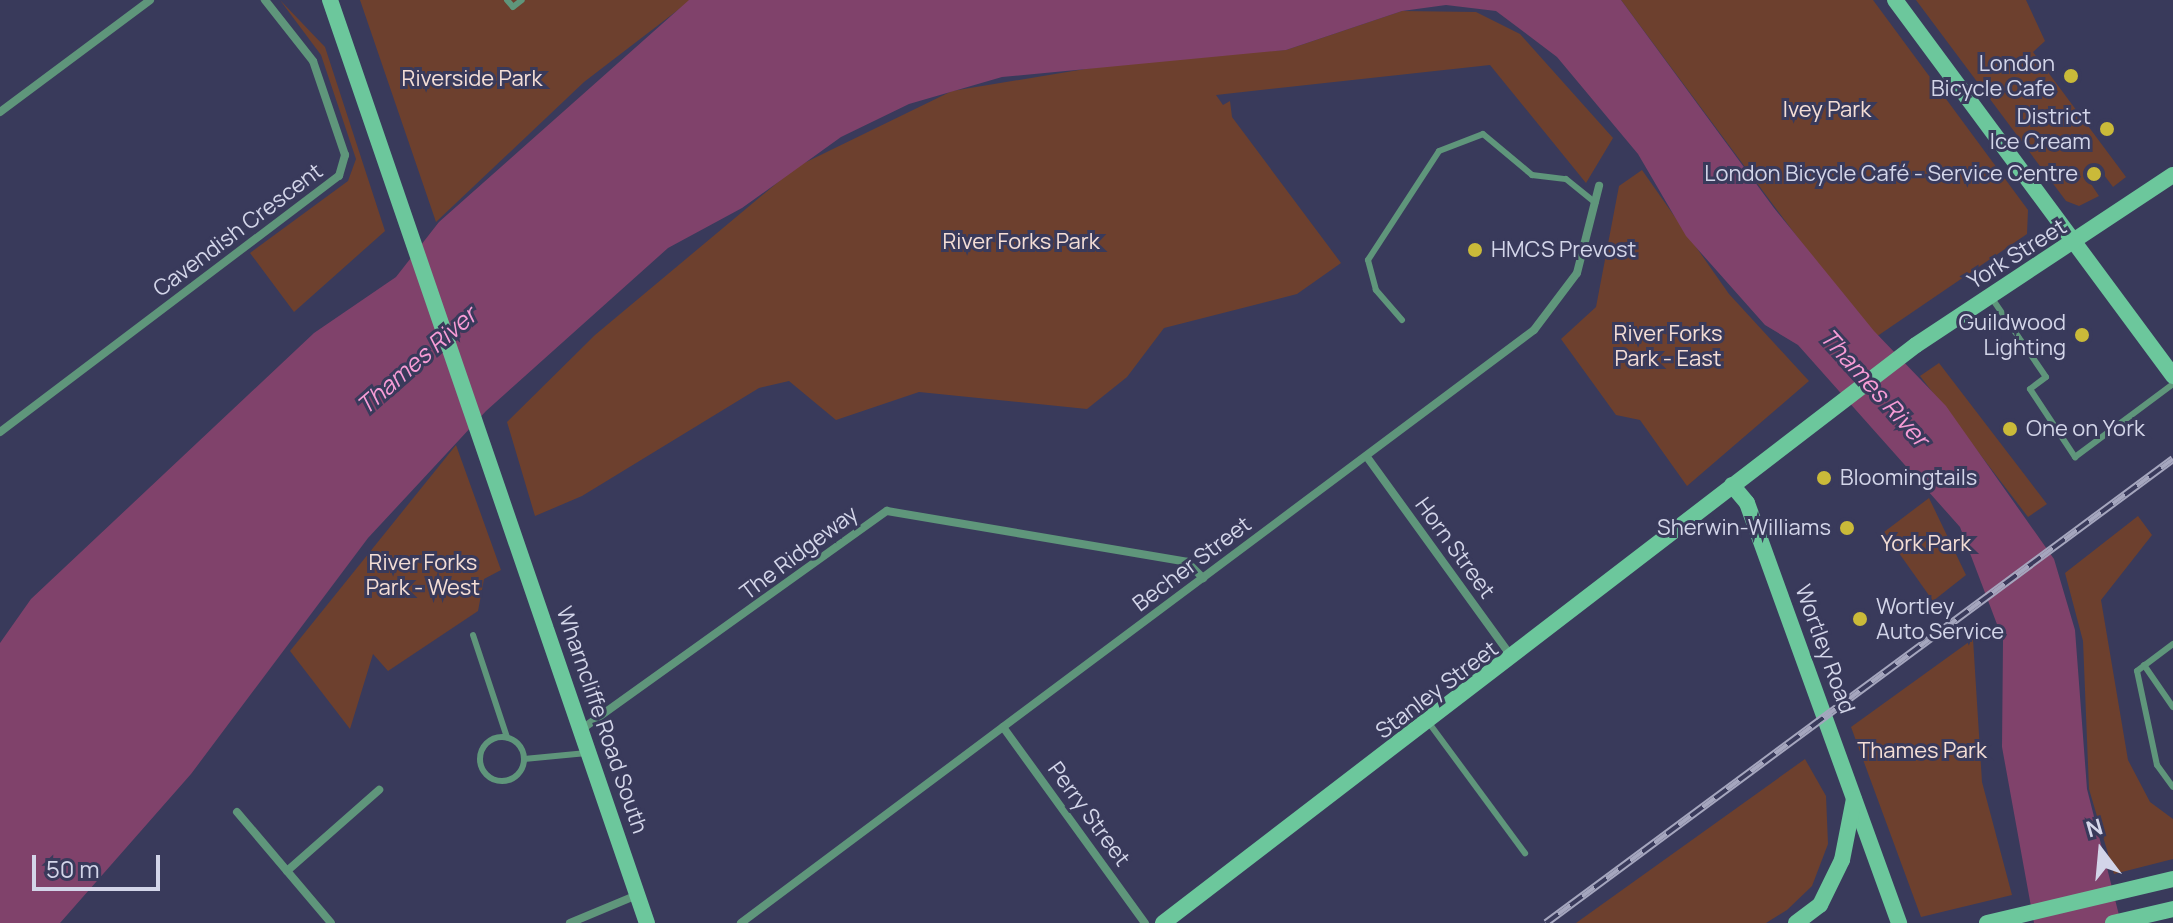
<!DOCTYPE html>
<html>
<head>
<meta charset="utf-8">
<style>
	body { margin:0 }
	#map { position:relative; width:2173px; height:923px; overflow:hidden; background:#393a5b; font-family:Manrope,sans-serif }
	div>[style] { position:absolute }
	[style*='--x'] { left:calc(var(--x)*1px); top:calc(var(--y)*1px); width:calc(var(--w)*1px); rotate:calc(var(--a)*1deg) }
	.green>* { inset:0; background:#6d402e }
	.water>* { inset:0; background:#80426b }
	.lane>* { height:6px; margin:-3px; padding:0 3px; transform-origin:3px; border-radius:3px; background:#5f967b }
	.lane>.ring { margin:-3px; padding:0; box-sizing:content-box; background:none; border:6px solid #5f967b; border-radius:50% }
	.street>* { height:8px; margin:-4px; padding:0 4px; transform-origin:4px; border-radius:4px; background:#5f967b }
	.secondary>* { height:16px; margin:-8px; padding:0 8px; transform-origin:8px; border-radius:8px; background:#6cc79c }
	.rail>* { height:8px; margin-top:-4px; transform-origin:0; background:repeating-linear-gradient(90deg,#393a5b 0 15px,#a5a6be 0 30px); box-sizing:border-box; border-block:2px solid #a5a6be }
	.dots>* { width:22px; height:22px; translate:-50% -50%; box-sizing:border-box; border:4px solid #393a5b; border-radius:50% }
	span { translate:-50% -50%; white-space:nowrap; text-align:center; line-height:1.15; -webkit-text-stroke:6px #393a5b; paint-order:stroke }
	.poi-label { font-size:22px; color:#d3d5e9 }
	.right { translate:-100% -50%; text-align:right }
	.left { translate:0 -50%; text-align:left }
	.park-label { font-size:22px; color:#f4ded6 }
	.street-label { font-size:22px; color:#d3d5e9 }
	.water-label { font-size:24px; color:#f79cd6; font-style:italic }
	.north { position:absolute; left:2061px; top:811px; width:80px; height:80px; -webkit-text-stroke:6px #393a5b; paint-order:stroke; rotate:344deg; font-size:22px; font-weight:700; line-height:32px; text-align:center; color:#d3d5e9 }
	.north::after { content:''; display:block; margin:auto; width:28px; height:36px; background:#d3d5e9; clip-path:polygon(50% 0,100% 100%,50% 72%,0 100%) }
	.scale { position:absolute; left:32px; top:855px; width:128px; height:36px; box-sizing:border-box; border:4px solid #d3d5e9; border-top:0; padding-left:10px; font-size:24px; line-height:28px; white-space:nowrap; color:#d3d5e9; -webkit-text-stroke:6px #393a5b; paint-order:stroke }
</style>
</head>
<body>
<div id="map">
	<div class="green">
		<i style="clip-path:polygon(280px 0,325px 47px,385px 231px,294px 312px,250px 253px,348px 181px,356px 159px,321px 55px)"></i>
		<i style="clip-path:polygon(360px 0,691px 0,584px 82px,436px 222px)"></i>
		<i style="clip-path:polygon(1621px 0,1873px 0,2028px 210px,2027px 234px,1873px 339px)"></i>
		<i style="clip-path:polygon(1916px 0,2026px 0,2045px 41px,2033px 52px,2126px 177px,2113px 187px,2095px 163px,2083px 172px,2099px 196px,2079px 206px,2066px 201px)"></i>
		<i style="clip-path:polygon(1402px 11px,1476px 12px,1520px 34px,1613px 138px,1586px 183px,1490px 65px,1216px 95px,1223px 105px,1230px 101px,1232px 117px,1341px 263px,1297px 294px,1164px 328px,1127px 377px,1087px 409px,919px 392px,836px 420px,789px 381px,759px 388px,582px 496px,535px 516px,507px 422px,595px 335px,796px 167px,952px 91px,1163px 56px,1286px 50px)"></i>
		<i style="clip-path:polygon(1642px 170px,1729px 294px,1809px 381px,1687px 486px,1640px 420px,1616px 415px,1561px 339px,1596px 307px,1619px 186px)"></i>
		<i style="clip-path:polygon(1939px 363px,2047px 504px,2028px 517px,1920px 376px)"></i>
		<i style="clip-path:polygon(456px 445px,501px 570px,484px 579px,478px 611px,388px 671px,373px 654px,350px 729px,290px 651px)"></i>
		<i style="clip-path:polygon(1929px 498px,1966px 575px,1933px 601px,1884px 532px)"></i>
		<i style="clip-path:polygon(2138px 516px,2152px 535px,2101px 600px,2128px 760px,2150px 802px,2173px 819px,2173px 859px,2114px 874px,2089px 789px,2083px 641px,2065px 573px)"></i>
		<i style="clip-path:polygon(1973px 639px,1982px 782px,2012px 895px,1921px 917px,1851px 727px)"></i>
		<i style="clip-path:polygon(1805px 759px,1826px 796px,1828px 844px,1812px 886px,1787px 910px,1766px 923px,1576px 923px)"></i>
	</div>
	<div class="water">
		<i style="clip-path:polygon(689px 0,1621px 0,1774px 208px,1874px 331px,1946px 406px,2054px 559px,2075px 630px,2087px 789px,2121px 923px,2034px 923px,2002px 747px,2003px 640px,1960px 527px,1798px 345px,1765px 325px,1686px 236px,1638px 154px,1557px 57px,1496px 11px,1446px 5px,1402px 11px,1286px 50px,1002px 77px,909px 104px,841px 137px,742px 208px,668px 248px,486px 411px,368px 538px,191px 774px,60px 923px,0 923px,0 643px,31px 599px,314px 333px,396px 277px,439px 222px)"></i>
	</div>
	<div class="lane">
		<i style="--x:507;--y:0;--w:9;--a:49"></i>
		<i style="--x:513;--y:7;--w:11;--a:-38"></i>
		<i style="--x:1991;--y:297;--w:97;--a:55.5"></i>
		<i style="--x:2046;--y:377;--w:20;--a:143"></i>
		<i style="--x:2030;--y:389;--w:82;--a:56.5"></i>
		<i style="--x:2075;--y:457;--w:122;--a:-36.7"></i>
		<i style="--x:1402;--y:320;--w:40;--a:-131"></i>
		<i style="--x:1376;--y:290;--w:31;--a:-105"></i>
		<i style="--x:1368;--y:260;--w:130;--a:-56.9"></i>
		<i style="--x:1439;--y:151;--w:47;--a:-21.1"></i>
		<i style="--x:1483;--y:134;--w:64;--a:39.9"></i>
		<i style="--x:1532;--y:175;--w:34;--a:7"></i>
		<i style="--x:1566;--y:179;--w:38;--a:39"></i>
		<i style="--x:473;--y:635;--w:108;--a:71.6"></i>
		<i style="--x:2173;--y:644;--w:45;--a:143.1"></i>
		<i style="--x:2137;--y:671;--w:96;--a:78"></i>
		<i style="--x:2157;--y:765;--w:27;--a:54"></i>
		<i style="--x:2144;--y:665;--w:51;--a:55.4"></i>
		<i style="--x:1429;--y:723;--w:162;--a:53.6"></i>
		<i class="ring" style="left:480px;top:737px;width:38px;height:38px"></i>
		<i style="--x:524;--y:759;--w:63;--a:-5.4"></i>
	</div>
	<div class="street">
		<i style="--x:0;--y:112;--w:187;--a:-36.7"></i>
		<i style="--x:0;--y:432;--w:425;--a:-37.1"></i>
		<i style="--x:339;--y:176;--w:22;--a:-74"></i>
		<i style="--x:345;--y:155;--w:99;--a:-108.8"></i>
		<i style="--x:313;--y:61;--w:78;--a:-128.2"></i>
		<i style="--x:1367;--y:457;--w:247;--a:54.1"></i>
		<i style="--x:1003;--y:727;--w:242;--a:54.1"></i>
		<i style="--x:582;--y:729;--w:375;--a:-35.6"></i>
		<i style="--x:887;--y:511;--w:304;--a:9.6"></i>
		<i style="--x:1187;--y:562;--w:23;--a:45"></i>
		<i style="--x:237;--y:812;--w:145;--a:49.7"></i>
		<i style="--x:287;--y:871;--w:123;--a:-41.4"></i>
		<i style="--x:570;--y:923;--w:73;--a:-22.7"></i>
		<i style="--x:741;--y:923;--w:990;--a:-36.79"></i>
		<i style="--x:1534;--y:330;--w:71;--a:-53"></i>
		<i style="--x:1577;--y:273;--w:90;--a:-75.8"></i>
	</div>
	<div class="secondary">
		<i style="--x:330;--y:0;--w:976;--a:71.05"></i>
		<i style="--x:1895;--y:0;--w:468;--a:53.5"></i>
		<i style="--x:1732;--y:485;--w:23;--a:50"></i>
		<i style="--x:1747;--y:503;--w:447;--a:70.1"></i>
		<i style="--x:1163;--y:923;--w:949;--a:-37.51"></i>
		<i style="--x:1916;--y:345;--w:308;--a:-33.5"></i>
		<i style="--x:1796;--y:923;--w:30;--a:-37"></i>
		<i style="--x:1820;--y:905;--w:50;--a:-63.9"></i>
		<i style="--x:1842;--y:860;--w:62;--a:-78.9"></i>
		<i style="--x:1987;--y:923;--w:191;--a:-13.3"></i>
		<i style="--x:2113;--y:923;--w:62;--a:-13.1"></i>
	</div>
	<div class="rail">
		<i style="--x:1546;--y:923;--w:780;--a:-36.5"></i>
	</div>
	<div class="dots">
		<i style="left:2071px;top:76px;background:#caba39"></i>
		<i style="left:2107px;top:129px;background:#caba39"></i>
		<i style="left:2094px;top:174px;background:#caba39"></i>
		<i style="left:1475px;top:250px;background:#caba39"></i>
		<i style="left:2082px;top:335px;background:#caba39"></i>
		<i style="left:2010px;top:429px;background:#caba39"></i>
		<i style="left:1824px;top:478px;background:#caba39"></i>
		<i style="left:1847px;top:528px;background:#caba39"></i>
		<i style="left:1860px;top:619px;background:#caba39"></i>
	</div>
	<div class="poi-label">
		<span class="right" style="left:2055px;top:76px">London<br>Bicycle Cafe</span>
		<span class="right" style="left:2091px;top:129px">District<br>Ice Cream</span>
		<span class="right" style="left:2078px;top:174px">London Bicycle Café - Service Centre</span>
		<span class="left" style="left:1491px;top:250px">HMCS Prevost</span>
		<span class="right" style="left:2066px;top:335px">Guildwood<br>Lighting</span>
		<span class="left" style="left:2026px;top:429px">One on York</span>
		<span class="left" style="left:1840px;top:478px">Bloomingtails</span>
		<span class="right" style="left:1831px;top:528px">Sherwin-Williams</span>
		<span class="left" style="left:1876px;top:619px">Wortley<br>Auto Service</span>
	</div>
	<div class="park-label">
		<span style="left:472px;top:79px">Riverside Park</span>
		<span style="left:1827px;top:110px">Ivey Park</span>
		<span style="left:1021px;top:242px">River Forks Park</span>
		<span style="left:1668px;top:346px">River Forks<br>Park - East</span>
		<span style="left:1926px;top:544px">York Park</span>
		<span style="left:423px;top:575px">River Forks<br>Park - West</span>
		<span style="left:1922px;top:751px">Thames Park</span>
	</div>
	<div class="street-label">
		<span style="left:238px;top:230px;rotate:-37deg">Cavendish Crescent</span>
		<span style="left:2017px;top:254px;rotate:-32deg">York Street</span>
		<span style="left:1455px;top:548px;rotate:54deg">Horn Street</span>
		<span style="left:799px;top:553px;rotate:-37deg">The Ridgeway</span>
		<span style="left:1192px;top:564px;rotate:-37deg">Becher Street</span>
		<span style="left:1825px;top:649px;rotate:70deg">Wortley Road</span>
		<span style="left:1437px;top:690px;rotate:-37deg">Stanley Street</span>
		<span style="left:602px;top:720px;rotate:71deg">Wharncliffe Road South</span>
		<span style="left:1089px;top:814px;rotate:54deg">Perry Street</span>
	</div>
	<div class="water-label">
		<span style="left:416px;top:360px;rotate:-41deg">Thames River</span>
		<span style="left:1875px;top:387px;rotate:48deg">Thames River</span>
	</div>
	<div class="north">N</div>
	<div class="scale">50 m</div>
</div>
</body>
</html>
